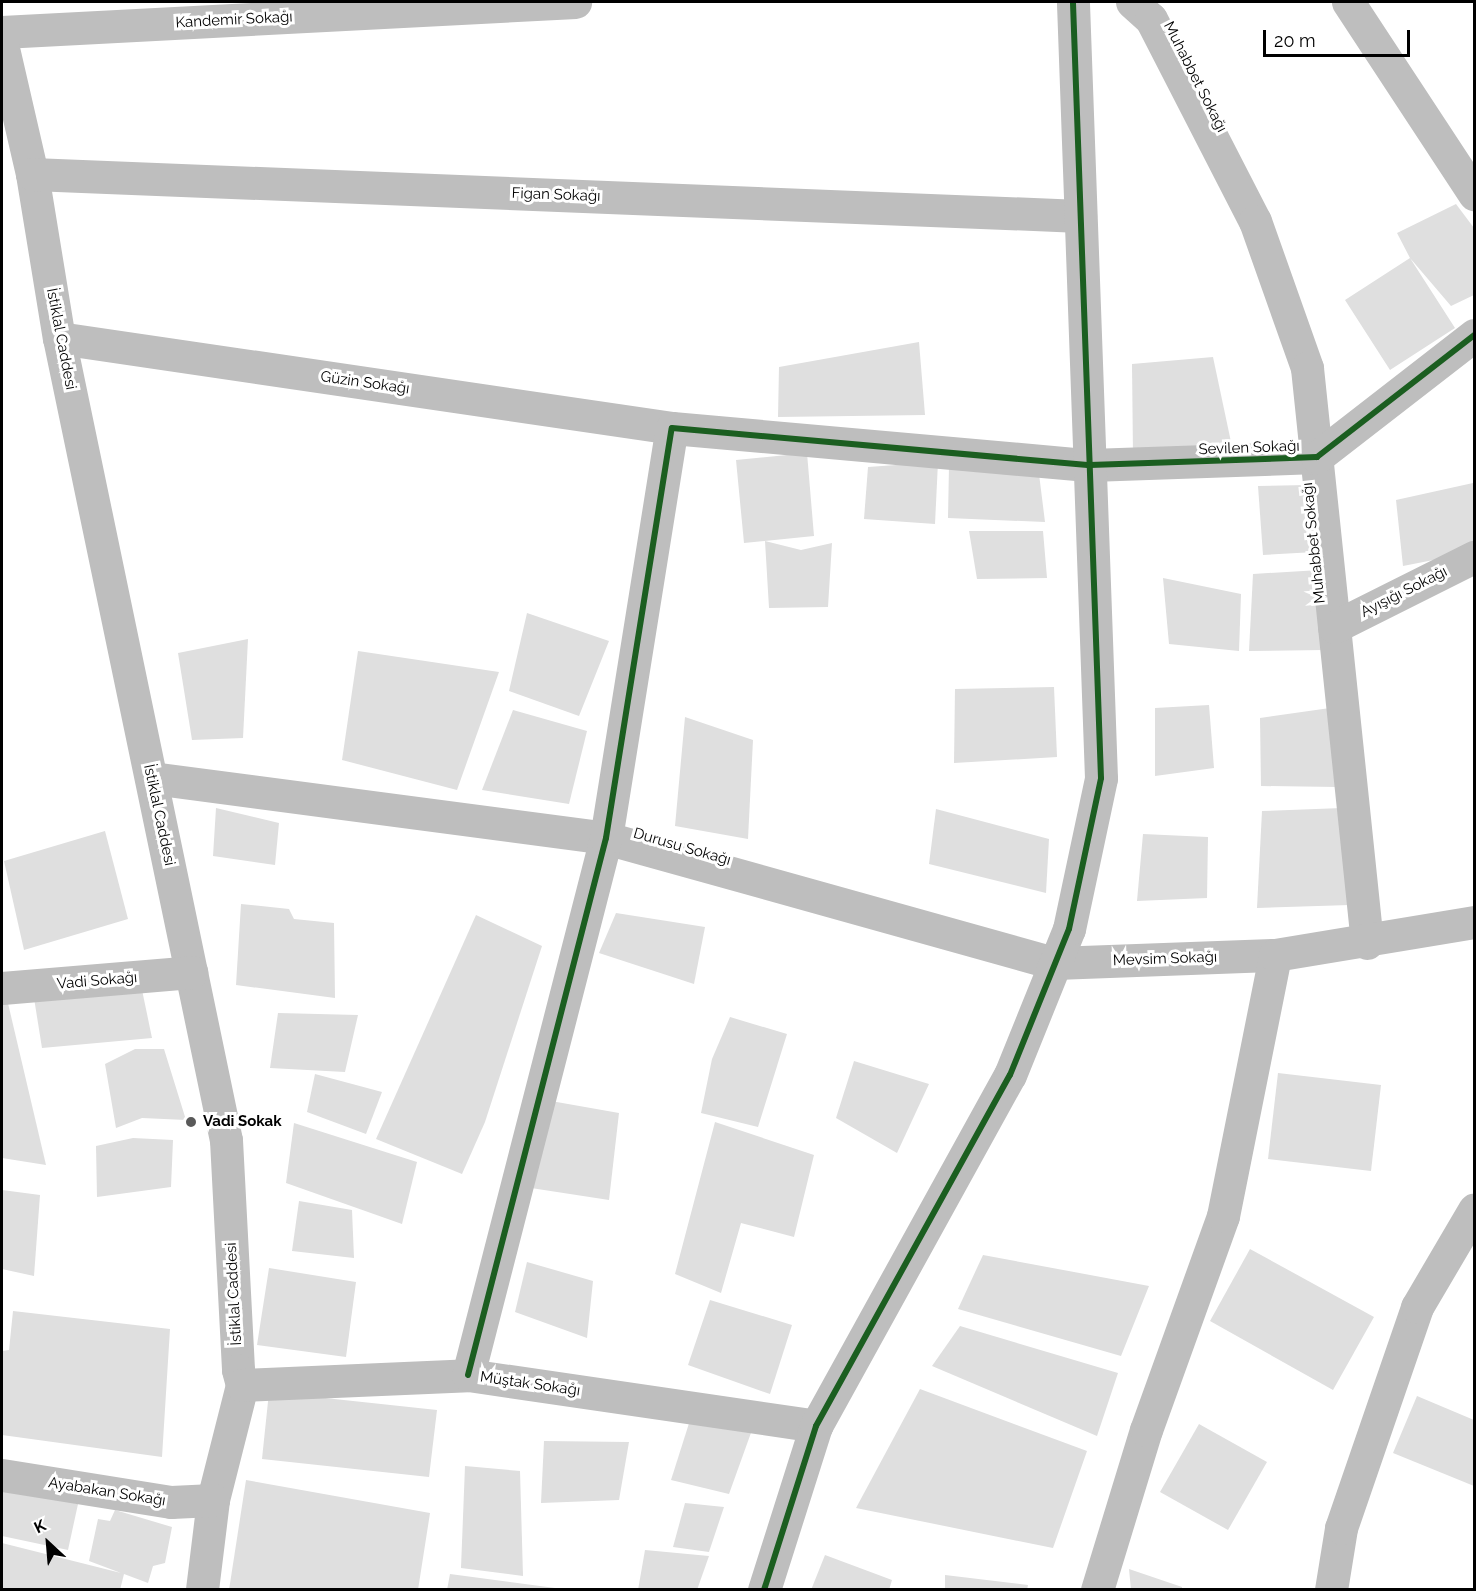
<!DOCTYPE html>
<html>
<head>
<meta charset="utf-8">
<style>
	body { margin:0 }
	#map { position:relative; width:1476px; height:1591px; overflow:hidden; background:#fff; font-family:Raleway,sans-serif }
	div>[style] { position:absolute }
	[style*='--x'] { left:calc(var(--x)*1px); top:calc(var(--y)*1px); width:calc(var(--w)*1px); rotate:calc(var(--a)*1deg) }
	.building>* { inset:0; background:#dfdfdf }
	.minor>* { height:33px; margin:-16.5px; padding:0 16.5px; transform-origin:16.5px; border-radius:16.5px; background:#bebebe }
	.cycleway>* { height:6px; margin:-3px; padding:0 3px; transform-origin:3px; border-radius:3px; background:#1b5e20 }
	.dots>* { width:16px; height:16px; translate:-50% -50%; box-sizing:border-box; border:3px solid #fff; border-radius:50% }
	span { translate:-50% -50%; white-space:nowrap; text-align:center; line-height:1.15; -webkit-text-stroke:6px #fff; paint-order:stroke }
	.street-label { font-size:15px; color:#000 }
	.poi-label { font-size:15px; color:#000; font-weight:700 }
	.left { translate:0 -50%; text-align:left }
	.frame { position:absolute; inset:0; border:3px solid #000; pointer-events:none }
	.north { position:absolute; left:18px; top:1513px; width:60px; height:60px; -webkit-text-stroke:4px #fff; paint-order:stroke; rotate:334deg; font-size:16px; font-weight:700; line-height:24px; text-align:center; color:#000 }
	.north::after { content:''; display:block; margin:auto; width:21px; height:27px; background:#000; clip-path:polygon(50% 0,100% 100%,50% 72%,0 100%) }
	.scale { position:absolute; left:1263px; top:30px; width:147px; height:27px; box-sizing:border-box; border:3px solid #000; border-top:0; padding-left:8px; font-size:18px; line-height:21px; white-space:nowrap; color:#000; -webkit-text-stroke:4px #fff; paint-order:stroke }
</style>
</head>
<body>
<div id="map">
	<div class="building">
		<i style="clip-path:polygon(1456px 204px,1474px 228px,1474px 295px,1451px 306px,1410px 258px,1455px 328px,1390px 370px,1345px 300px,1410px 258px,1397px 233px)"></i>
		<i style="clip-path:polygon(919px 342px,925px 415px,778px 417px,779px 367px)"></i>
		<i style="clip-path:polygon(1213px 357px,1231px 442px,1133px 456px,1132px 364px)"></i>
		<i style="clip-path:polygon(807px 453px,814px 536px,744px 543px,736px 460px)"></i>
		<i style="clip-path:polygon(938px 462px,935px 524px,864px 519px,868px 467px)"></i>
		<i style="clip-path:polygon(949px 466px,1039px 474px,1045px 522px,948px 518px)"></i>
		<i style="clip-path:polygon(1473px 483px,1474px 552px,1403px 566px,1396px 500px)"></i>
		<i style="clip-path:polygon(1307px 485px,1315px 552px,1263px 555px,1258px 486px)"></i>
		<i style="clip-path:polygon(969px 531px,1043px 531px,1047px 578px,977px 579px)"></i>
		<i style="clip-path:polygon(765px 541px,801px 550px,832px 543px,828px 607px,769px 608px)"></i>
		<i style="clip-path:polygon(1320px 570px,1325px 650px,1249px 651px,1253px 574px)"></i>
		<i style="clip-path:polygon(1163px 578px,1241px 594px,1239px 651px,1169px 644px)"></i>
		<i style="clip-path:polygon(527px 613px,609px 641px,579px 716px,509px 691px)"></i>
		<i style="clip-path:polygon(248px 639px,243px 738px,192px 740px,178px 653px)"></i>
		<i style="clip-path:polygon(358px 651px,499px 672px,457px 790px,342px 760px)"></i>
		<i style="clip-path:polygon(1054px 687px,1057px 757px,954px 763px,955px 689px)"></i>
		<i style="clip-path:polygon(1209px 705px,1214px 768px,1155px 776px,1155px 708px)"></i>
		<i style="clip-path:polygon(1330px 708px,1337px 787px,1261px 786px,1260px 718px)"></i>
		<i style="clip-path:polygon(513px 710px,587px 731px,569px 804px,482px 790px)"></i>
		<i style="clip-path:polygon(685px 717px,753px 740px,748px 839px,675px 826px)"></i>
		<i style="clip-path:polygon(216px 808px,279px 823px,275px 865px,213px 856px)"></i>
		<i style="clip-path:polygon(1342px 808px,1350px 905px,1257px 908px,1262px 811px)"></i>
		<i style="clip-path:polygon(936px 809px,1049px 839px,1046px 893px,929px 864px)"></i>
		<i style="clip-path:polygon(105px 831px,128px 919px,24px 950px,4px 861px)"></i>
		<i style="clip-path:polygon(1143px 834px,1208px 837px,1207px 898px,1137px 901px)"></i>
		<i style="clip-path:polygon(241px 904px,289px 909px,294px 919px,334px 923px,335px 998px,236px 985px)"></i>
		<i style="clip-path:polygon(616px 913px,705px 927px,694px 984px,599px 953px)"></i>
		<i style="clip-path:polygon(476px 915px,542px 946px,485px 1122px,462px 1174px,376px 1139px)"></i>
		<i style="clip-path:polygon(141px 985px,152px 1038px,42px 1048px,34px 998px)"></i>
		<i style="clip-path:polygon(2px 999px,7px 999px,46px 1165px,2px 1158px)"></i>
		<i style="clip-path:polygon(278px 1013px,358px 1015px,345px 1072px,270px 1068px)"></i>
		<i style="clip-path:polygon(730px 1017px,787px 1034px,758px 1127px,701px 1113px,712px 1059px)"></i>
		<i style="clip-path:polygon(135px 1049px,164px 1049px,186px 1120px,142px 1118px,116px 1128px,105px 1064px)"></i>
		<i style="clip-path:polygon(854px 1061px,929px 1084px,897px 1153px,836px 1118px)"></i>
		<i style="clip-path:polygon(1278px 1073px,1381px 1085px,1371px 1171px,1268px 1159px)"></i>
		<i style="clip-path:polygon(315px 1074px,382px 1092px,366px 1134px,307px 1112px)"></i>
		<i style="clip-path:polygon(551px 1101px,619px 1113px,609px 1200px,531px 1188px)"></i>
		<i style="clip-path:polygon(715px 1122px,814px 1155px,794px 1237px,741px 1223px,721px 1293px,675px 1274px)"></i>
		<i style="clip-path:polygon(294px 1123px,417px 1162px,402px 1224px,286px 1183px)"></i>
		<i style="clip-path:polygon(133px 1138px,173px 1140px,171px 1187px,97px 1197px,96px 1146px)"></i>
		<i style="clip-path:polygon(2px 1190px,40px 1195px,34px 1276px,2px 1269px)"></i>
		<i style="clip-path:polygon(299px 1201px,352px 1210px,354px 1258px,292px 1251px)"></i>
		<i style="clip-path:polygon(1250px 1249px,1374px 1317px,1333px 1390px,1210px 1321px)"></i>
		<i style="clip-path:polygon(983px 1255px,1149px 1286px,1121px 1356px,958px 1309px)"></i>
		<i style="clip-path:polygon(527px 1262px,593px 1281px,587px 1338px,515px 1312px)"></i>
		<i style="clip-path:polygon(269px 1268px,356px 1282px,346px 1357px,257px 1345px)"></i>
		<i style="clip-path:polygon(710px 1300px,792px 1325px,770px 1394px,688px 1365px)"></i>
		<i style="clip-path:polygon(13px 1311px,170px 1329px,162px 1457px,2px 1435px,2px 1351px,9px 1350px)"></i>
		<i style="clip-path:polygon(960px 1326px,1118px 1373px,1097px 1436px,932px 1366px)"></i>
		<i style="clip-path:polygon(920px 1389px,1087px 1451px,1053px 1548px,856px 1508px)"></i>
		<i style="clip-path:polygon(269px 1392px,437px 1410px,429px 1477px,262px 1459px)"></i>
		<i style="clip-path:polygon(1417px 1396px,1474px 1420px,1474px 1486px,1393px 1453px)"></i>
		<i style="clip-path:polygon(691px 1417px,752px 1430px,729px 1494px,671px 1480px)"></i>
		<i style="clip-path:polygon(1199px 1424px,1267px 1462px,1228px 1530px,1160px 1492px)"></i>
		<i style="clip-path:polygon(544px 1441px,629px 1442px,619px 1500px,541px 1503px)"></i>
		<i style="clip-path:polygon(465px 1466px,520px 1471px,523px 1576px,461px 1568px)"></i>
		<i style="clip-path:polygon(246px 1480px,430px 1513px,418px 1590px,229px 1590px)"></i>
		<i style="clip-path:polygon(2px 1484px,78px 1504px,68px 1550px,2px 1536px)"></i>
		<i style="clip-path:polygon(685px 1503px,724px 1507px,709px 1552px,673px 1547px)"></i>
		<i style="clip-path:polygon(115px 1510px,172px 1527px,165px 1563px,153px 1566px,148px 1583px,124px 1574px,120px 1590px,2px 1590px,2px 1543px,121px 1573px,89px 1561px,98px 1519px,110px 1521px)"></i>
		<i style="clip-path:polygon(645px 1550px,709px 1556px,697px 1590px,638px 1590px)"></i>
		<i style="clip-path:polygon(825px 1555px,892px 1580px,889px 1590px,811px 1590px)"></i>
		<i style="clip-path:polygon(1129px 1569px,1182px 1587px,1182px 1590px,1131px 1590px)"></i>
		<i style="clip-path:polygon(450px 1574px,555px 1588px,555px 1590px,447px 1590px)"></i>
		<i style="clip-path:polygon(945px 1575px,1028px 1585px,1027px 1590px,945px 1590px)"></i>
	</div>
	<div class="minor">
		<i style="--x:1132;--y:2;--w:25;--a:42"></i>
		<i style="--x:1151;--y:19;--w:227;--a:62.8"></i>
		<i style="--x:1255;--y:221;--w:156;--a:70.5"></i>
		<i style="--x:1307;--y:368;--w:578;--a:84.04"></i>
		<i style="--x:1348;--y:2;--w:230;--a:56.7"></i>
		<i style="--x:2;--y:32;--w:574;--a:-3"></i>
		<i style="--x:2;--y:44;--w:133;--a:77"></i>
		<i style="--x:32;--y:174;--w:166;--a:80.7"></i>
		<i style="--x:59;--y:338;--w:819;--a:78.24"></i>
		<i style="--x:226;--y:1140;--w:230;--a:87"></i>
		<i style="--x:238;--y:1370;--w:16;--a:75"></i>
		<i style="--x:242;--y:1385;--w:119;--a:104.2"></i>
		<i style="--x:213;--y:1500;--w:91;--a:97"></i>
		<i style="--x:32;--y:174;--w:1049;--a:2.29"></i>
		<i style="--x:59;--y:338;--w:620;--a:8.35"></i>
		<i style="--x:1334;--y:627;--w:157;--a:-26.6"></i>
		<i style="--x:152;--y:778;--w:458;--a:7.5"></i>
		<i style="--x:606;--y:838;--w:466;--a:15.6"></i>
		<i style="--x:1055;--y:963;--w:220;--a:-2.1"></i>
		<i style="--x:2;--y:988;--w:190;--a:-4.8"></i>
		<i style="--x:468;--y:1375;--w:554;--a:-75.59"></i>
		<i style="--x:606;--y:838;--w:415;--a:-80.9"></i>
		<i style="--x:672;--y:428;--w:420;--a:5.1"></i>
		<i style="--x:1090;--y:465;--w:227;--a:-2"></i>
		<i style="--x:1317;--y:457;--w:199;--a:-37.8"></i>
		<i style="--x:242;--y:1385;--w:226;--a:-2.5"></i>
		<i style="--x:468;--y:1375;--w:352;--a:8.3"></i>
		<i style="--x:2;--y:1475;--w:171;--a:9.1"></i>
		<i style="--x:171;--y:1502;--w:42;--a:-2.7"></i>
		<i style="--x:764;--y:1590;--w:172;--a:-72.4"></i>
		<i style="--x:816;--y:1426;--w:401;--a:-61.1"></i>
		<i style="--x:1010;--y:1075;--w:157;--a:-68"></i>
		<i style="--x:1069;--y:929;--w:154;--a:-78"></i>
		<i style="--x:1101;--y:778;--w:777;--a:-92.07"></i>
		<i style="--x:1097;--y:1590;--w:167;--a:-73"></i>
		<i style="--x:1146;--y:1430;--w:227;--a:-70.2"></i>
		<i style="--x:1223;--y:1216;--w:266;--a:-78.7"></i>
		<i style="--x:1275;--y:955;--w:202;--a:-9.4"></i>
		<i style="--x:1331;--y:1590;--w:63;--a:-80.8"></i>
		<i style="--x:1341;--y:1528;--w:234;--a:-71"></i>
		<i style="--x:1417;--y:1307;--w:113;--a:-59.6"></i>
	</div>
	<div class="cycleway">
		<i style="--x:468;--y:1375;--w:554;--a:-75.59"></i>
		<i style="--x:606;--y:838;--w:415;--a:-80.9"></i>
		<i style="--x:672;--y:428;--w:420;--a:5.1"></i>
		<i style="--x:1090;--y:465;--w:227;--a:-2"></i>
		<i style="--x:1317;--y:457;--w:199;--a:-37.8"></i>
		<i style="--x:764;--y:1590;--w:172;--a:-72.4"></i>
		<i style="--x:816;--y:1426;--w:401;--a:-61.1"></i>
		<i style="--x:1010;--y:1075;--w:157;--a:-68"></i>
		<i style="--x:1069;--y:929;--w:154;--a:-78"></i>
		<i style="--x:1101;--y:778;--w:777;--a:-92.07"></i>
	</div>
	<div class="dots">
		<i style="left:191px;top:1122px;background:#595959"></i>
	</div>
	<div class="street-label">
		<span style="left:234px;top:20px;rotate:-3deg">Kandemir Sokağı</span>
		<span style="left:1195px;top:77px;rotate:63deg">Muhabbet Sokağı</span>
		<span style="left:556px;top:195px;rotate:2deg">Figan Sokağı</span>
		<span style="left:61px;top:339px;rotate:79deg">İstiklal Caddesi</span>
		<span style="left:365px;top:383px;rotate:8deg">Güzin Sokağı</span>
		<span style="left:1249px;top:448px;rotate:-2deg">Sevilen Sokağı</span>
		<span style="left:1314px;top:543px;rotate:-96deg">Muhabbet Sokağı</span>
		<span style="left:1404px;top:592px;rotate:-27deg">Ayışığı Sokağı</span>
		<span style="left:159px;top:815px;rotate:78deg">İstiklal Caddesi</span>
		<span style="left:682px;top:847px;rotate:16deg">Durusu Sokağı</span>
		<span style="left:1165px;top:959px;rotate:-2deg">Mevsim Sokağı</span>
		<span style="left:97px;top:981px;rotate:-5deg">Vadi Sokağı</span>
		<span style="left:234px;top:1294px;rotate:-93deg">İstiklal Caddesi</span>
		<span style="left:530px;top:1384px;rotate:8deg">Müştak Sokağı</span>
		<span style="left:107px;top:1492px;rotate:9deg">Ayabakan Sokağı</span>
	</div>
	<div class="poi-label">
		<span class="left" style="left:203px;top:1122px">Vadi Sokak</span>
	</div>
	<div class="frame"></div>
	<div class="north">K</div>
	<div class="scale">20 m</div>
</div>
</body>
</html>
